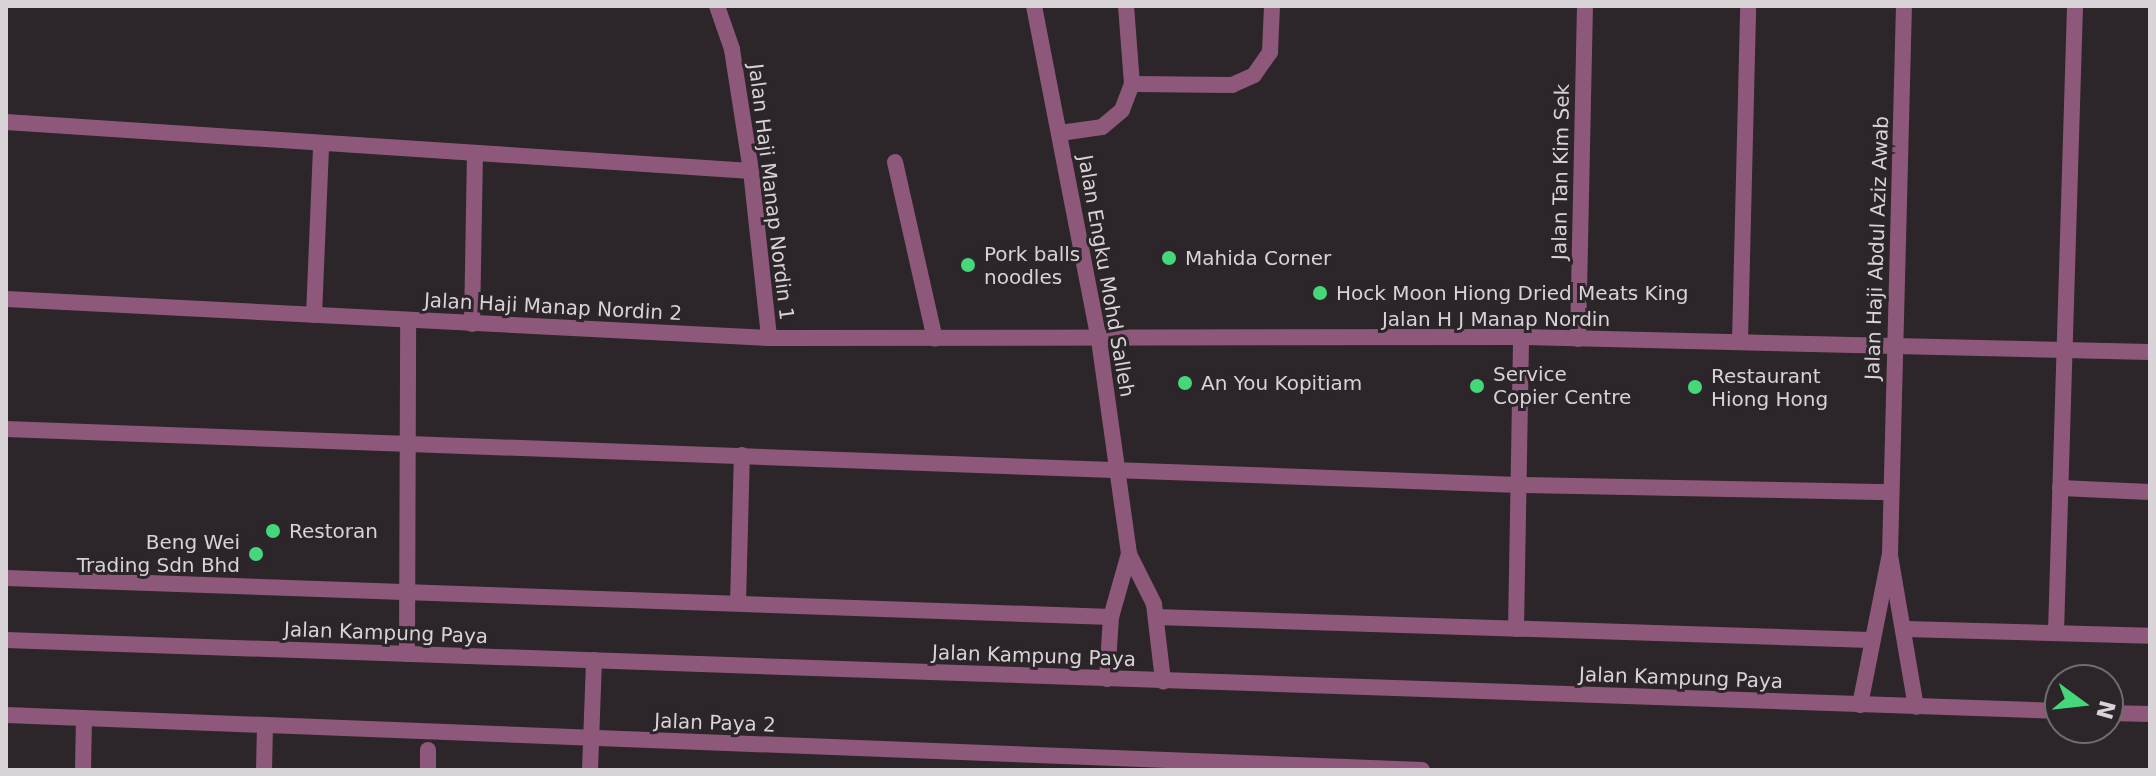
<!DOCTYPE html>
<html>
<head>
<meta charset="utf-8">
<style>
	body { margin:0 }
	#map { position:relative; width:2156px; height:776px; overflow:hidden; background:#2c2529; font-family:"DejaVu Sans",sans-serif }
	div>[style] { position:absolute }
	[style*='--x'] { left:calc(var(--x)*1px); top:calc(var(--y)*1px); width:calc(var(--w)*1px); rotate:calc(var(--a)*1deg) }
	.service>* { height:16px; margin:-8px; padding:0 8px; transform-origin:8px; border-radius:8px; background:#8e587a }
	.minor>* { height:16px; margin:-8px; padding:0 8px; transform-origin:8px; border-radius:8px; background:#8e587a }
	.tertiary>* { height:16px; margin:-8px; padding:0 8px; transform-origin:8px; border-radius:8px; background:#8e587a }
	.dots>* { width:22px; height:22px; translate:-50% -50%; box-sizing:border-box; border:4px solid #2c2529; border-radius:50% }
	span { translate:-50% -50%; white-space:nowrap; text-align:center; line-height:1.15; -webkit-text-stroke:6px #2c2529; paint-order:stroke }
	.street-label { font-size:20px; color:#d8d3d6 }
	.poi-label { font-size:20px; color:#d8d3d6 }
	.left { translate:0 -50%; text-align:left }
	.right { translate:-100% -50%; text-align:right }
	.frame { position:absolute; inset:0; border:8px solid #d8d3d6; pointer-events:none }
	.north { position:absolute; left:2044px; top:664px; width:80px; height:80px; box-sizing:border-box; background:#2c2529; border:2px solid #716b6e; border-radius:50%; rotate:105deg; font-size:22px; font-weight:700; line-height:32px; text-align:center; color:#d8d3d6 }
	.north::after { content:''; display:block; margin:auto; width:28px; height:36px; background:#45d77a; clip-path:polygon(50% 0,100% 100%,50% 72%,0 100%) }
</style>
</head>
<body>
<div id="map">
	<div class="service">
		<i style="--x:1132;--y:84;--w:100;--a:0.6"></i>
		<i style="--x:1232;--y:85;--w:24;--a:-24"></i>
		<i style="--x:1254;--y:75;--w:28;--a:-55"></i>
		<i style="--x:1270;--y:52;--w:46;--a:-87.5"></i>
		<i style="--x:6;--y:122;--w:747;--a:3.76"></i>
		<i style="--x:751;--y:171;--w:123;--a:-98.9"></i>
		<i style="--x:732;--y:49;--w:46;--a:-109.2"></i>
		<i style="--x:1060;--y:133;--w:42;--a:-8.1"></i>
		<i style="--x:1102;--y:127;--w:26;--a:-40"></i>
		<i style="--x:1122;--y:110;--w:28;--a:-69"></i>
		<i style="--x:1132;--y:84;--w:78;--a:-94.4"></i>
		<i style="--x:895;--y:162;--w:181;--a:77.3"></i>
		<i style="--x:314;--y:315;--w:170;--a:-87.6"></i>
		<i style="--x:472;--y:324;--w:168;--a:-89"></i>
		<i style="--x:1740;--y:341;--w:335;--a:-88.6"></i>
		<i style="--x:6;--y:429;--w:1514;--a:2.12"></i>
		<i style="--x:1519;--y:485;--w:372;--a:1.1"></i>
		<i style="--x:2060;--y:488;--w:90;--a:2.5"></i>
		<i style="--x:6;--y:578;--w:1106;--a:2.02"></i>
		<i style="--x:738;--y:603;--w:148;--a:-88.5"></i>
		<i style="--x:1156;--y:617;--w:715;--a:1.84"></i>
		<i style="--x:1516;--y:629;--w:292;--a:-89"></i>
		<i style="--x:2056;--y:632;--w:626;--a:-88.26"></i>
		<i style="--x:407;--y:654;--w:333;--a:-89.8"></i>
		<i style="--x:83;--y:770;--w:52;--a:-88.9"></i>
		<i style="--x:428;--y:770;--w:20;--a:-90"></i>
	</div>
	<div class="minor">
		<i style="--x:1034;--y:6;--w:340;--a:79"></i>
		<i style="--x:1099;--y:340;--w:216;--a:82"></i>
		<i style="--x:1129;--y:554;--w:56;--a:63.4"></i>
		<i style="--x:1154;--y:604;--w:78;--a:83.3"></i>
		<i style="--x:751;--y:171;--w:168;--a:83.8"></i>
		<i style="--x:6;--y:299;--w:764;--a:2.93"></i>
		<i style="--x:769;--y:338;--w:752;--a:-0.08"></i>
		<i style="--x:1521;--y:337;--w:629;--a:1.37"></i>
		<i style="--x:1578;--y:339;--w:333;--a:-88.8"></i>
		<i style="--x:1890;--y:555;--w:154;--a:80.3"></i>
		<i style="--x:1905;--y:629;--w:245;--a:1.6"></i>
		<i style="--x:1107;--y:679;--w:62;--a:-86.3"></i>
		<i style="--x:1111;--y:617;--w:66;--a:-74.1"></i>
		<i style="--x:1860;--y:705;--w:154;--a:-78.8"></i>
		<i style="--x:1890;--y:554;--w:548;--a:-88.54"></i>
		<i style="--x:6;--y:715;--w:1417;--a:2.22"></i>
		<i style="--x:264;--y:770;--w:44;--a:-88.7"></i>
		<i style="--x:590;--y:770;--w:110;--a:-87.9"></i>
	</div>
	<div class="tertiary">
		<i style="--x:6;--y:640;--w:2055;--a:1.98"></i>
		<i style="--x:2108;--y:713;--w:42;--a:1.4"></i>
	</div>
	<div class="dots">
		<i style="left:1169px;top:258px;background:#45d77a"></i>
		<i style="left:968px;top:265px;background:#45d77a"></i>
		<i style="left:1320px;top:293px;background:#45d77a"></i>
		<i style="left:1185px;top:383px;background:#45d77a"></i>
		<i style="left:1477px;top:386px;background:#45d77a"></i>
		<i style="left:1695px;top:387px;background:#45d77a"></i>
		<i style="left:273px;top:531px;background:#45d77a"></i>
		<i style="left:256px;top:554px;background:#45d77a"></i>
	</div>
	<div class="street-label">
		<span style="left:1561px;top:172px;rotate:-89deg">Jalan Tan Kim Sek</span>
		<span style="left:771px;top:192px;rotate:83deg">Jalan Haji Manap Nordin 1</span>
		<span style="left:1877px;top:248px;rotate:-88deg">Jalan Haji Abdul Aziz Awab</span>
		<span style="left:1106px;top:276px;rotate:80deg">Jalan Engku Mohd Salleh</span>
		<span style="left:553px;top:307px;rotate:3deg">Jalan Haji Manap Nordin 2</span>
		<span style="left:1496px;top:319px">Jalan H J Manap Nordin</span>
		<span style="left:386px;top:633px;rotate:2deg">Jalan Kampung Paya</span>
		<span style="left:1034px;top:656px;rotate:2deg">Jalan Kampung Paya</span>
		<span style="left:1681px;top:678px;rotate:2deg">Jalan Kampung Paya</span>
		<span style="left:715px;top:723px;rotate:2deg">Jalan Paya 2</span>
	</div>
	<div class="poi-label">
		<span class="left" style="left:984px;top:266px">Pork balls<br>noodles</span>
		<span class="left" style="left:1185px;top:258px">Mahida Corner</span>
		<span class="left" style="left:1336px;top:293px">Hock Moon Hiong Dried Meats King</span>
		<span class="left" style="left:1493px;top:386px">Service<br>Copier Centre</span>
		<span class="left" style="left:1711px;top:388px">Restaurant<br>Hiong Hong</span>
		<span class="left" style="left:1201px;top:383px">An You Kopitiam</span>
		<span class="left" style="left:289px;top:531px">Restoran</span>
		<span class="right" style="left:240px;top:554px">Beng Wei<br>Trading Sdn Bhd</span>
	</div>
	<div class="frame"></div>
	<div class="north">N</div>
</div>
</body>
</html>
